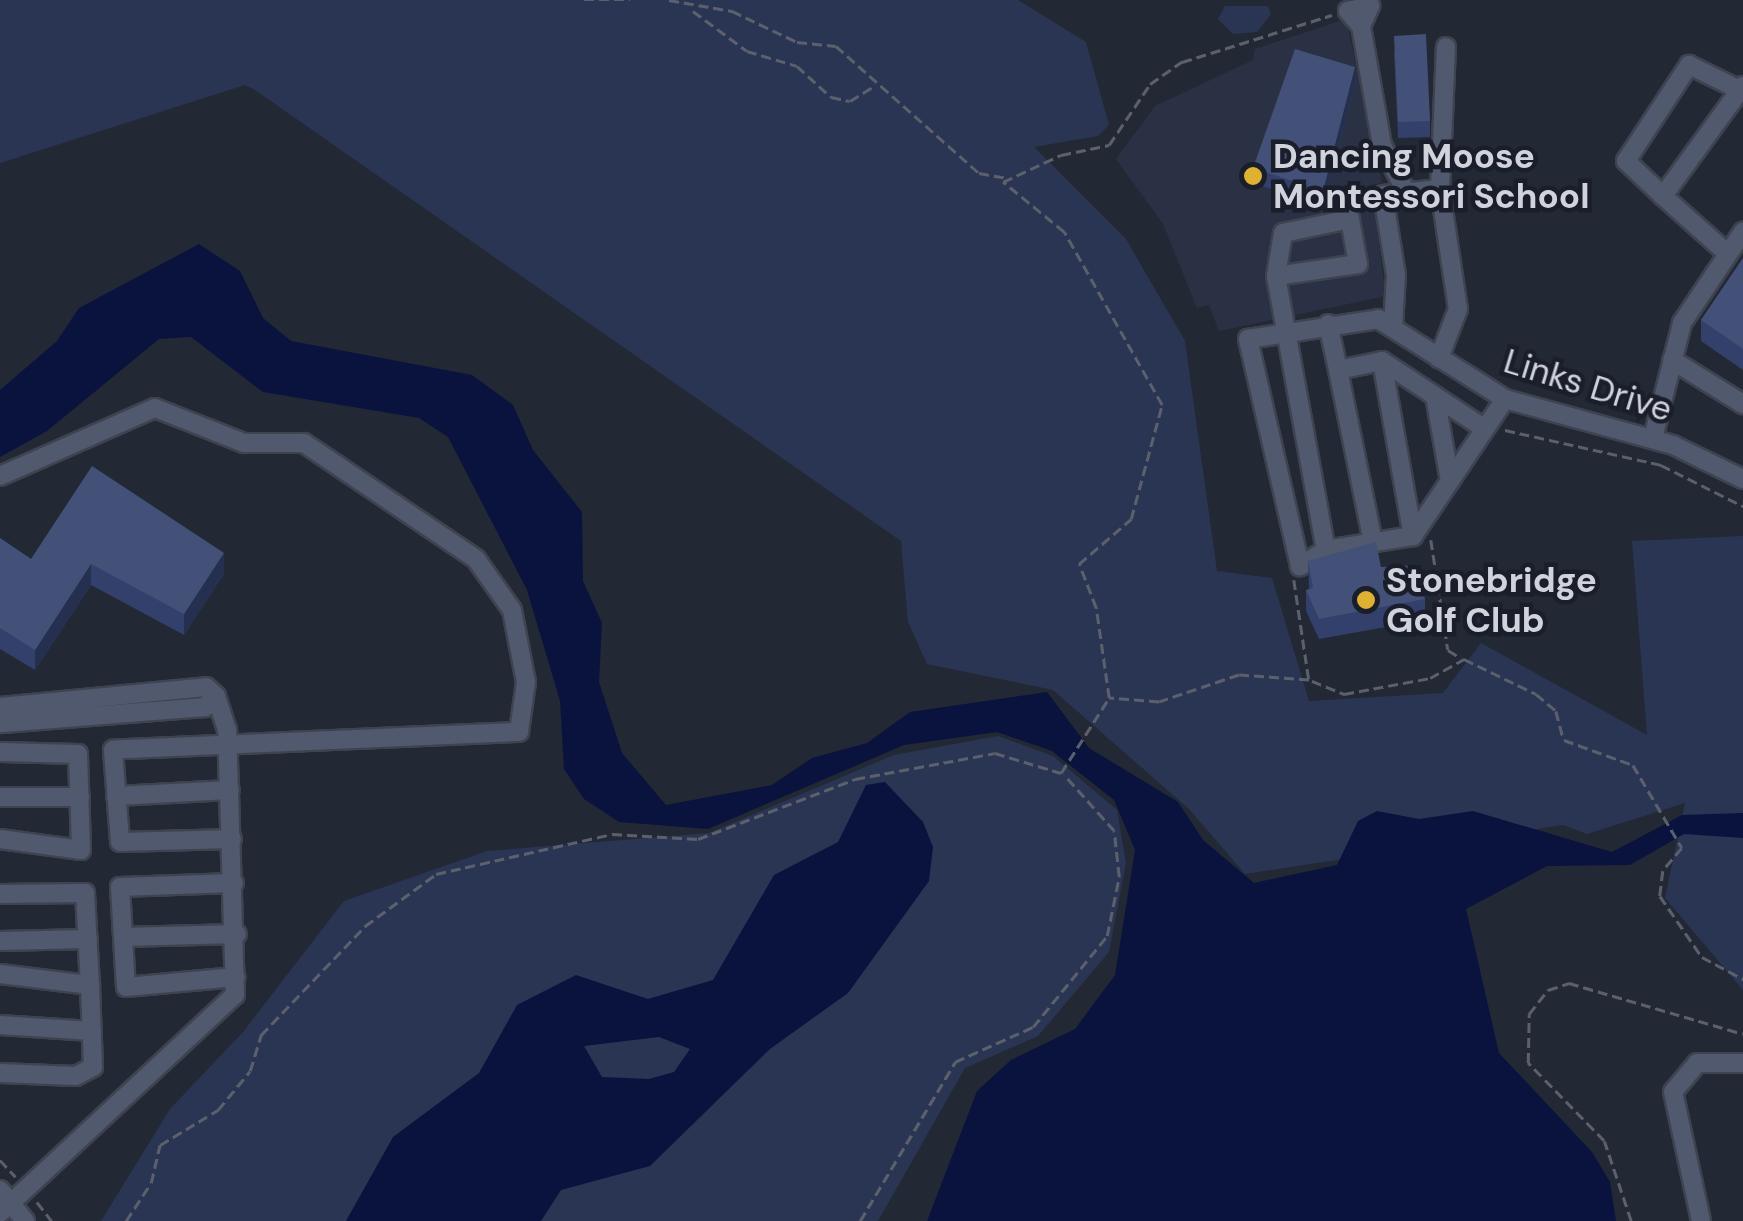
<!DOCTYPE html>
<html>
<head>
<meta charset="utf-8">
<style>
	body { margin:0 }
	#map { position:relative; width:1743px; height:1221px; overflow:hidden; background:#232835; font-family:"DM Sans",sans-serif }
	div>[style] { position:absolute }
	[style*='--x'] { left:calc(var(--x)*1px); top:calc(var(--y)*1px); width:calc(var(--w)*1px); rotate:calc(var(--a)*1deg) }
	.built>* { inset:0; background:#2a3144 }
	.green>* { inset:0; background:#2a3553 }
	.water>* { inset:0; background:#09133d }
	.path>* { height:2.5px; margin-top:-1.25px; transform-origin:0; background:repeating-linear-gradient(90deg,#5c606c 0 10px,transparent 0 15px) }
	.roads { filter:drop-shadow(2px 0 #3f4350) drop-shadow(-2px 0 #3f4350) drop-shadow(0 2px #3f4350) drop-shadow(0 -2px #3f4350) }
	.minor>* { height:18px; margin:-9px; padding:0 9px; transform-origin:9px; border-radius:9px; background:#51596f }
	.wall>* { inset:0; background:#32406b }
	.shaded-wall>* { inset:0; background:#253050 }
	.building>* { inset:0; background:#435077 }
	.dots>* { width:28px; height:28px; translate:-50% -50%; box-sizing:border-box; border:5px solid #1a1e2b; border-radius:50% }
	span { translate:-50% -50%; white-space:nowrap; text-align:center; line-height:1.15; -webkit-text-stroke:9px #1a1e2b; paint-order:stroke }
	.poi-label { font-size:35px; color:#d0d3dc; font-weight:700 }
	.left { translate:0 -50%; text-align:left }
	.street-label { font-size:35px; color:#d0d3dc }
</style>
</head>
<body>
<div id="map">
	<div class="built">
		<i style="clip-path:polygon(1346px 19px,1382px 183px,1371px 185px,1386px 296px,1219px 331px,1209px 305px,1197px 308px,1163px 224px,1116px 159px,1155px 106px,1253px 60px,1255px 49px)"></i>
	</div>
	<div class="green">
		<i style="clip-path:polygon(0 0,1018px 0,1086px 42px,1109px 125px,1098px 136px,1034px 147px,1126px 239px,1185px 341px,1217px 571px,1272px 578px,1309px 701px,1443px 693px,1481px 643px,1647px 735px,1632px 541px,1743px 536px,1743px 990px,1665px 898px,1685px 803px,1587px 834px,1563px 825px,1245px 874px,1189px 809px,1053px 690px,927px 664px,908px 622px,901px 541px,255px 90px,245px 85px,0 163px)"></i>
		<i style="clip-path:polygon(1225px 6px,1268px 6px,1271px 14px,1257px 32px,1233px 34px,1218px 19px)"></i>
		<i style="clip-path:polygon(998px 736px,1053px 756px,1117px 810px,1126px 863px,1109px 952px,1038px 1036px,965px 1068px,878px 1221px,101px 1221px,170px 1109px,243px 1032px,344px 901px,487px 851px,709px 833px,894px 755px)"></i>
	</div>
	<div class="water">
		<i style="clip-path:polygon(199px 244px,240px 271px,263px 318px,291px 341px,472px 375px,513px 405px,533px 450px,582px 512px,583px 581px,602px 623px,599px 682px,622px 753px,666px 805px,772px 785px,812px 758px,867px 743px,910px 712px,1047px 692px,1089px 748px,1178px 802px,1203px 840px,1254px 883px,1337px 865px,1358px 821px,1377px 811px,1419px 819px,1473px 811px,1612px 852px,1682px 815px,1743px 813px,1743px 838px,1684px 834px,1630px 865px,1547px 866px,1466px 909px,1499px 1053px,1592px 1152px,1610px 1182px,1616px 1221px,927px 1221px,977px 1091px,1011px 1060px,1075px 1029px,1115px 975px,1135px 850px,1114px 800px,1052px 751px,997px 732px,904px 745px,708px 829px,619px 822px,584px 799px,564px 769px,560px 701px,527px 590px,448px 437px,419px 418px,263px 392px,191px 337px,159px 339px,47px 431px,0 457px,0 390px,57px 341px,79px 308px)"></i>
		<i style="clip-path:polygon(evenodd,885px 782px,923px 822px,933px 847px,929px 881px,848px 993px,770px 1049px,650px 1166px,561px 1190px,541px 1221px,346px 1221px,393px 1137px,479px 1073px,517px 1005px,576px 975px,648px 999px,713px 980px,774px 875px,838px 842px,866px 785px,885px 782px,659px 1037px,690px 1049px,674px 1072px,649px 1079px,602px 1077px,584px 1046px,659px 1037px)"></i>
	</div>
	<div class="path">
		<i style="--x:584;--y:0;--w:46;--a:0"></i>
		<i style="--x:669;--y:0;--w:64;--a:9.9"></i>
		<i style="--x:732;--y:11;--w:72;--a:25.5"></i>
		<i style="--x:797;--y:42;--w:39;--a:6"></i>
		<i style="--x:836;--y:46;--w:191;--a:41.6"></i>
		<i style="--x:979;--y:173;--w:27;--a:10"></i>
		<i style="--x:693;--y:11;--w:67;--a:36.5"></i>
		<i style="--x:747;--y:51;--w:52;--a:16.7"></i>
		<i style="--x:797;--y:66;--w:46;--a:42.4"></i>
		<i style="--x:831;--y:97;--w:19;--a:12"></i>
		<i style="--x:850;--y:101;--w:26;--a:-32"></i>
		<i style="--x:1505;--y:430;--w:160;--a:12.6"></i>
		<i style="--x:1661;--y:465;--w:92;--a:26.6"></i>
		<i style="--x:1431;--y:540;--w:111;--a:81.2"></i>
		<i style="--x:1448;--y:650;--w:15;--a:32"></i>
		<i style="--x:1294;--y:580;--w:101;--a:81.5"></i>
		<i style="--x:1309;--y:680;--w:70;--a:-175.9"></i>
		<i style="--x:1239;--y:675;--w:84;--a:161.4"></i>
		<i style="--x:1159;--y:702;--w:50;--a:-175.4"></i>
		<i style="--x:1109;--y:698;--w:91;--a:-98.2"></i>
		<i style="--x:1096;--y:608;--w:47;--a:-111.1"></i>
		<i style="--x:1079;--y:564;--w:69;--a:-40.9"></i>
		<i style="--x:1131;--y:519;--w:118;--a:-74.8"></i>
		<i style="--x:1162;--y:405;--w:199;--a:-119.5"></i>
		<i style="--x:1064;--y:232;--w:79;--a:-140.7"></i>
		<i style="--x:1003;--y:182;--w:64;--a:-25"></i>
		<i style="--x:1061;--y:155;--w:49;--a:-11.8"></i>
		<i style="--x:1109;--y:145;--w:73;--a:-56.1"></i>
		<i style="--x:1150;--y:84;--w:39;--a:-35"></i>
		<i style="--x:1182;--y:62;--w:157;--a:-17.4"></i>
		<i style="--x:1312;--y:681;--w:35;--a:22"></i>
		<i style="--x:1344;--y:694;--w:87;--a:-10.5"></i>
		<i style="--x:1430;--y:678;--w:39;--a:-29"></i>
		<i style="--x:1464;--y:659;--w:80;--a:25.9"></i>
		<i style="--x:1536;--y:694;--w:26;--a:40"></i>
		<i style="--x:1556;--y:711;--w:30;--a:75"></i>
		<i style="--x:1564;--y:740;--w:73;--a:19.9"></i>
		<i style="--x:1633;--y:765;--w:96;--a:59.4"></i>
		<i style="--x:1682;--y:848;--w:30;--a:130"></i>
		<i style="--x:1663;--y:871;--w:25;--a:97"></i>
		<i style="--x:1660;--y:896;--w:74;--a:55.5"></i>
		<i style="--x:1702;--y:957;--w:47;--a:28.2"></i>
		<i style="--x:0;--y:1160;--w:23;--a:47"></i>
		<i style="--x:37;--y:1202;--w:24;--a:52"></i>
		<i style="--x:126;--y:1221;--w:45;--a:-56.7"></i>
		<i style="--x:151;--y:1183;--w:39;--a:-77"></i>
		<i style="--x:160;--y:1145;--w:68;--a:-31.1"></i>
		<i style="--x:218;--y:1110;--w:50;--a:-50.6"></i>
		<i style="--x:250;--y:1071;--w:38;--a:-73"></i>
		<i style="--x:261;--y:1035;--w:151;--a:-46.3"></i>
		<i style="--x:365;--y:926;--w:88;--a:-36.2"></i>
		<i style="--x:436;--y:874;--w:180;--a:-12.8"></i>
		<i style="--x:612;--y:834;--w:86;--a:3.3"></i>
		<i style="--x:698;--y:839;--w:168;--a:-20.9"></i>
		<i style="--x:855;--y:779;--w:142;--a:-10.5"></i>
		<i style="--x:995;--y:753;--w:69;--a:16.9"></i>
		<i style="--x:1061;--y:773;--w:89;--a:-57.4"></i>
		<i style="--x:860;--y:1221;--w:185;--a:-59.1"></i>
		<i style="--x:955;--y:1062;--w:85;--a:-24.2"></i>
		<i style="--x:1033;--y:1027;--w:117;--a:-50.9"></i>
		<i style="--x:1107;--y:936;--w:60;--a:-78.5"></i>
		<i style="--x:1119;--y:877;--w:46;--a:-96.2"></i>
		<i style="--x:1114;--y:831;--w:75;--a:-131.8"></i>
		<i style="--x:1631;--y:1221;--w:84;--a:-108.6"></i>
		<i style="--x:1604;--y:1141;--w:109;--a:-134.3"></i>
		<i style="--x:1528;--y:1063;--w:49;--a:-88.8"></i>
		<i style="--x:1529;--y:1014;--w:31;--a:-52"></i>
		<i style="--x:1548;--y:990;--w:22;--a:-18"></i>
		<i style="--x:1569;--y:983;--w:181;--a:16.3"></i>
	</div>
	<div class="roads">
		<div class="minor">
			<i style="--x:1370;--y:6;--w:22;--a:114"></i>
			<i style="--x:1361;--y:26;--w:121;--a:80"></i>
			<i style="--x:1382;--y:145;--w:53;--a:62.9"></i>
			<i style="--x:1361;--y:26;--w:20;--a:-131"></i>
			<i style="--x:1348;--y:11;--w:23;--a:-13"></i>
			<i style="--x:1440;--y:189;--w:142;--a:-87.6"></i>
			<i style="--x:1663;--y:196;--w:51;--a:-136.6"></i>
			<i style="--x:1626;--y:161;--w:115;--a:-56.7"></i>
			<i style="--x:1689;--y:65;--w:50;--a:26.1"></i>
			<i style="--x:1728;--y:254;--w:87;--a:-138.3"></i>
			<i style="--x:1663;--y:196;--w:136;--a:-54"></i>
			<i style="--x:1276;--y:276;--w:83;--a:-8.3"></i>
			<i style="--x:1358;--y:264;--w:46;--a:-100.1"></i>
			<i style="--x:1350;--y:219;--w:68;--a:168.2"></i>
			<i style="--x:1283;--y:233;--w:44;--a:99.2"></i>
			<i style="--x:1276;--y:276;--w:279;--a:79.7"></i>
			<i style="--x:1328;--y:324;--w:47;--a:77.7"></i>
			<i style="--x:1338;--y:370;--w:45;--a:-11.6"></i>
			<i style="--x:1382;--y:361;--w:123;--a:33.4"></i>
			<i style="--x:1393;--y:327;--w:52;--a:-86.7"></i>
			<i style="--x:1396;--y:275;--w:81;--a:-99.2"></i>
			<i style="--x:1383;--y:195;--w:57;--a:-6"></i>
			<i style="--x:1440;--y:189;--w:121;--a:81.5"></i>
			<i style="--x:1458;--y:309;--w:53;--a:111.2"></i>
			<i style="--x:1672;--y:360;--w:84;--a:31.8"></i>
			<i style="--x:1382;--y:361;--w:178;--a:80"></i>
			<i style="--x:1338;--y:370;--w:176;--a:78.5"></i>
			<i style="--x:1435;--y:396;--w:86;--a:80"></i>
			<i style="--x:1505;--y:399;--w:165;--a:123.9"></i>
			<i style="--x:1413;--y:536;--w:88;--a:170.9"></i>
			<i style="--x:1326;--y:550;--w:31;--a:148"></i>
			<i style="--x:1300;--y:566;--w:233;--a:-102.9"></i>
			<i style="--x:1248;--y:339;--w:132;--a:-8.7"></i>
			<i style="--x:1378;--y:319;--w:150;--a:32.2"></i>
			<i style="--x:1505;--y:399;--w:174;--a:15.3"></i>
			<i style="--x:1673;--y:445;--w:78;--a:25.9"></i>
			<i style="--x:1653;--y:438;--w:119;--a:-75.8"></i>
			<i style="--x:1682;--y:323;--w:110;--a:-56.2"></i>
			<i style="--x:0;--y:476;--w:169;--a:-23.7"></i>
			<i style="--x:155;--y:408;--w:96;--a:21.5"></i>
			<i style="--x:244;--y:443;--w:60;--a:0"></i>
			<i style="--x:304;--y:443;--w:207;--a:34"></i>
			<i style="--x:476;--y:559;--w:62;--a:54.8"></i>
			<i style="--x:512;--y:610;--w:73;--a:79"></i>
			<i style="--x:526;--y:682;--w:50;--a:98"></i>
			<i style="--x:519;--y:732;--w:406;--a:177.5"></i>
			<i style="--x:113;--y:750;--w:92;--a:85.6"></i>
			<i style="--x:120;--y:842;--w:112;--a:-1.5"></i>
			<i style="--x:0;--y:707;--w:207;--a:-5.5"></i>
			<i style="--x:206;--y:687;--w:13;--a:42"></i>
			<i style="--x:216;--y:696;--w:16;--a:135"></i>
			<i style="--x:205;--y:707;--w:206;--a:175.5"></i>
			<i style="--x:0;--y:752;--w:78;--a:1.5"></i>
			<i style="--x:78;--y:754;--w:96;--a:88.2"></i>
			<i style="--x:81;--y:850;--w:82;--a:-172.3"></i>
			<i style="--x:116;--y:796;--w:114;--a:-3"></i>
			<i style="--x:0;--y:797;--w:80;--a:0"></i>
			<i style="--x:234;--y:883;--w:114;--a:178"></i>
			<i style="--x:120;--y:887;--w:100;--a:86.6"></i>
			<i style="--x:126;--y:987;--w:110;--a:-5.2"></i>
			<i style="--x:0;--y:894;--w:85;--a:-0.7"></i>
			<i style="--x:85;--y:893;--w:92;--a:86.9"></i>
			<i style="--x:123;--y:937;--w:114;--a:-1.5"></i>
			<i style="--x:0;--y:941;--w:88;--a:-1.3"></i>
			<i style="--x:0;--y:974;--w:91;--a:7"></i>
			<i style="--x:90;--y:985;--w:82;--a:87.9"></i>
			<i style="--x:93;--y:1067;--w:19;--a:152"></i>
			<i style="--x:76;--y:1076;--w:76;--a:-177.7"></i>
			<i style="--x:0;--y:1025;--w:92;--a:3.7"></i>
			<i style="--x:0;--y:1190;--w:40;--a:51"></i>
			<i style="--x:0;--y:1213;--w:321;--a:-42.9"></i>
			<i style="--x:235;--y:995;--w:265;--a:-91.7"></i>
			<i style="--x:227;--y:730;--w:36;--a:-108"></i>
			<i style="--x:1701;--y:1221;--w:132;--a:-102.2"></i>
			<i style="--x:1673;--y:1092;--w:38;--a:-50"></i>
			<i style="--x:1697;--y:1063;--w:46;--a:0"></i>
		</div>
	</div>
	<div class="wall">
		<i style="clip-path:polygon(1394px 51px,1430px 121px,1430px 137px,1398px 138px)"></i>
		<i style="clip-path:polygon(1355px 83px,1323px 206px,1253px 183px,1253px 168px)"></i>
		<i style="clip-path:polygon(1743px 258px,1743px 370px,1701px 341px,1701px 320px)"></i>
		<i style="clip-path:polygon(0 538px,31px 559px,224px 574px,184px 635px,91px 585px,35px 670px,0 649px)"></i>
		<i style="clip-path:polygon(1308px 561px,1381px 567px,1425px 599px,1425px 620px,1319px 639px,1306px 611px,1306px 590px,1309px 589px)"></i>
	</div>
	<div class="shaded-wall">
		<i style="clip-path:polygon(1355px 67px,1355px 83px,1323px 206px,1323px 191px)"></i>
		<i style="clip-path:polygon(224px 553px,224px 574px,184px 635px,184px 614px)"></i>
		<i style="clip-path:polygon(91px 564px,91px 585px,35px 670px,35px 650px)"></i>
	</div>
	<div class="building">
		<i style="clip-path:polygon(1426px 34px,1430px 121px,1398px 122px,1394px 36px)"></i>
		<i style="clip-path:polygon(1295px 49px,1355px 67px,1323px 191px,1253px 168px)"></i>
		<i style="clip-path:polygon(1743px 258px,1743px 349px,1701px 320px)"></i>
		<i style="clip-path:polygon(92px 466px,224px 553px,184px 614px,91px 564px,35px 650px,0 628px,0 538px,31px 559px)"></i>
		<i style="clip-path:polygon(1376px 542px,1381px 567px,1419px 565px,1425px 599px,1319px 619px,1306px 590px,1313px 588px,1308px 561px)"></i>
	</div>
	<div class="dots">
		<i style="left:1253px;top:176px;background:#deb133"></i>
		<i style="left:1366px;top:600px;background:#deb133"></i>
	</div>
	<div class="poi-label">
		<span class="left" style="left:1273px;top:176px">Dancing Moose<br>Montessori School</span>
		<span class="left" style="left:1386px;top:600px">Stonebridge<br>Golf Club</span>
	</div>
	<div class="street-label">
		<span style="left:1588px;top:385px;rotate:17deg">Links Drive</span>
	</div>
</div>
</body>
</html>
